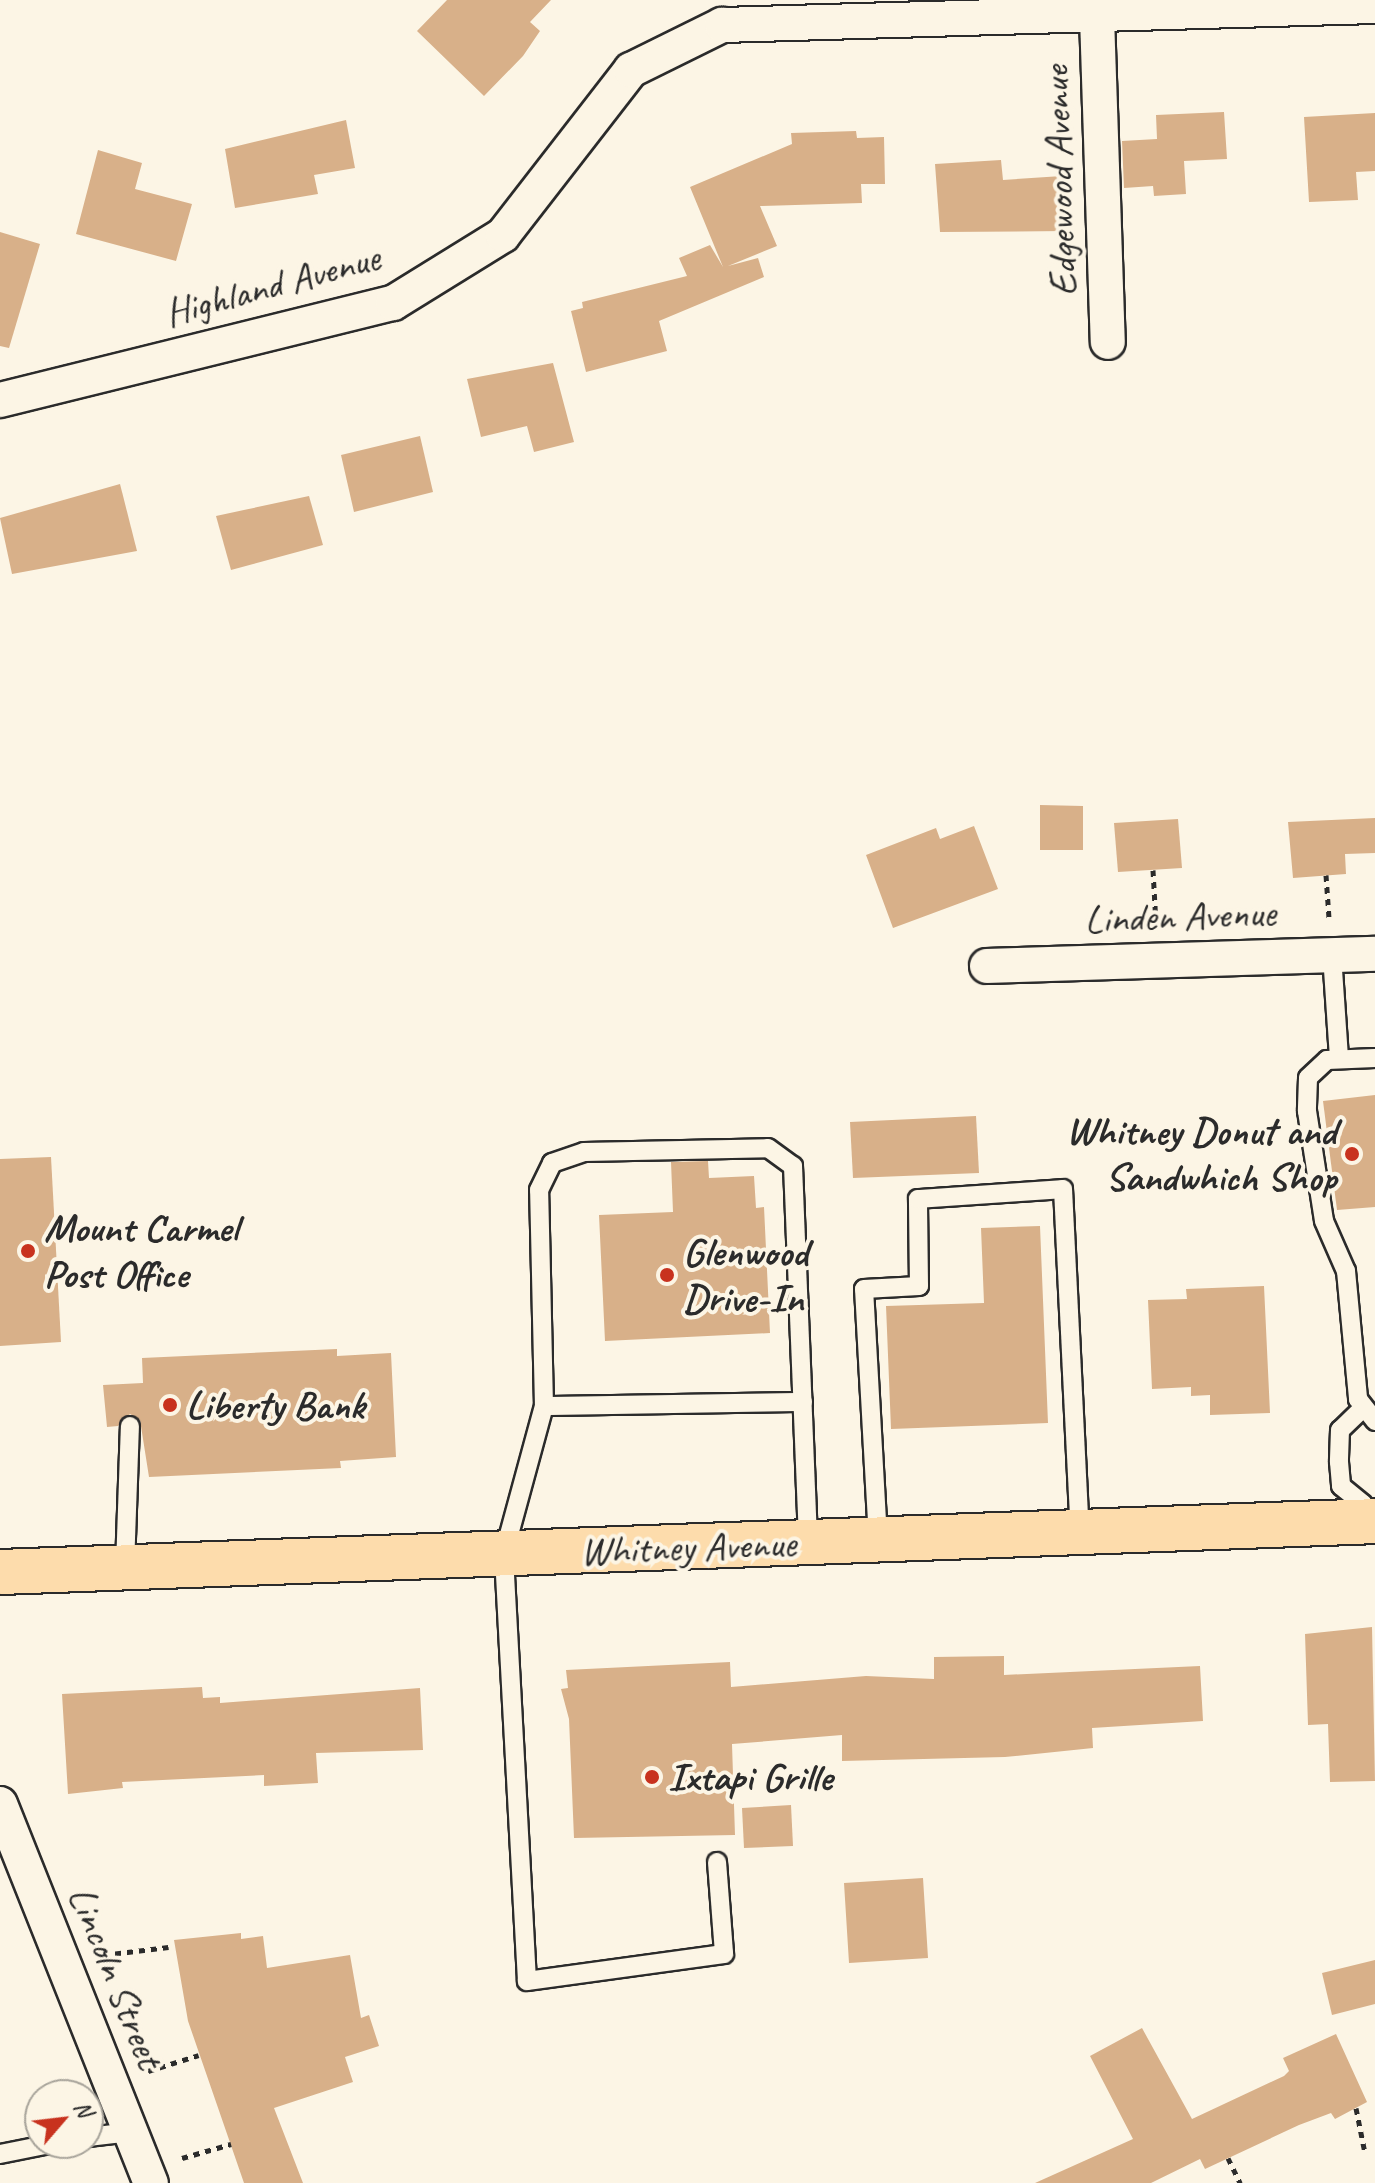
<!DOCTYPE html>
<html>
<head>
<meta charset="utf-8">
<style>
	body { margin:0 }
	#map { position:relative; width:1375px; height:2183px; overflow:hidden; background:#fcf5e5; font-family:Caveat,sans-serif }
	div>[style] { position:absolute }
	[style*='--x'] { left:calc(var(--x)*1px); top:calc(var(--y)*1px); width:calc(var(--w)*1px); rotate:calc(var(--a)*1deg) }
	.building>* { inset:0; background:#d8b089 }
	.path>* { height:5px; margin-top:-2.5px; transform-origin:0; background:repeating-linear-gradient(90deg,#2b2b2b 0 6px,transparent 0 12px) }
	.roads { filter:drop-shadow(2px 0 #2b2b2b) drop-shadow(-2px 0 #2b2b2b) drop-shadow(0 2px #2b2b2b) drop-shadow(0 -2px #2b2b2b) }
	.lane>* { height:18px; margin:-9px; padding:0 9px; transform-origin:9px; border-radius:9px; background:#fcf5e5 }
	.street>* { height:34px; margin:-17px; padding:0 17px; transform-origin:17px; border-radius:17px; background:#fcf5e5 }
	.primary>* { height:44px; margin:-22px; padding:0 22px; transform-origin:22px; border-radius:22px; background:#fddcac }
	.dots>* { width:22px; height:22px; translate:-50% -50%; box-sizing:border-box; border:4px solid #fcf5e5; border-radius:50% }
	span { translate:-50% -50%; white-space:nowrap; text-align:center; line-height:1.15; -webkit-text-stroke:8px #fcf5e5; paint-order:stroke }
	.street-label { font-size:40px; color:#2b2b2b }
	.poi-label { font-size:40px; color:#2b2b2b; font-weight:700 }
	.right { translate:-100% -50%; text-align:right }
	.left { translate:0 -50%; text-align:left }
	.north { position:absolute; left:24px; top:2079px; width:80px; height:80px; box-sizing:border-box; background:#fcf5e5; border:2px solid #a8a49b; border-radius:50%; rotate:62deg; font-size:22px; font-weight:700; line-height:32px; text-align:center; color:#2b2b2b }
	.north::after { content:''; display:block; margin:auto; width:28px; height:36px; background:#c8321e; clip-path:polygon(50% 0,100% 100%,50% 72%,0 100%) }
</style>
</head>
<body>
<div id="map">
	<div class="building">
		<i style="clip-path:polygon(447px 0,551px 0,530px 22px,540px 31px,523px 56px,484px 96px,417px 31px)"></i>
		<i style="clip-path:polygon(1224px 112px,1227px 159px,1184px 161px,1186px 194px,1154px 196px,1153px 186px,1124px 188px,1122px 141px,1157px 139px,1156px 115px)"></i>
		<i style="clip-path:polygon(1375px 113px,1375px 171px,1356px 172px,1358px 200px,1309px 202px,1304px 117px)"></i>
		<i style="clip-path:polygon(346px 120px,355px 168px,314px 175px,318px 194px,235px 208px,225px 149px)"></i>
		<i style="clip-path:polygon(856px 131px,857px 138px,884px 137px,885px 184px,861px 184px,862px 203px,760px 206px,777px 246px,728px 266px,758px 258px,764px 277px,659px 321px,667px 351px,586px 372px,571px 311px,583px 308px,582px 302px,687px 276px,679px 258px,710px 245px,723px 267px,690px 187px,792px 144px,791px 133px)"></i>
		<i style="clip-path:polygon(98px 150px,142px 163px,135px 189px,192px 204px,176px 261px,76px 234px)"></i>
		<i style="clip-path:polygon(1001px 160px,1003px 180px,1062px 176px,1066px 231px,940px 232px,935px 164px)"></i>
		<i style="clip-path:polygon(0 232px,40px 244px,9px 348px,0 346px)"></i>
		<i style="clip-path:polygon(553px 363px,574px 442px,534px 452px,527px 426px,481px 437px,467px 379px)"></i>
		<i style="clip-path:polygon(420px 436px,433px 492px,354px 512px,341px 455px)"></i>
		<i style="clip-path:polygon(120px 484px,137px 551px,12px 574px,0 518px)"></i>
		<i style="clip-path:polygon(309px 496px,323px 545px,231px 570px,216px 516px)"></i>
		<i style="clip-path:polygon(1040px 805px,1083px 806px,1083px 850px,1040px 850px)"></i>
		<i style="clip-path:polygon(1375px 818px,1375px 853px,1345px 854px,1346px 874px,1293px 878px,1288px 822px)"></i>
		<i style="clip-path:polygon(1178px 819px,1182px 868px,1118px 872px,1114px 823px)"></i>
		<i style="clip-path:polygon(974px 826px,998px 889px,893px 928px,866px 855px,936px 828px,940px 839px)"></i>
		<i style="clip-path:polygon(1375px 1095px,1375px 1207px,1337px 1210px,1323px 1101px)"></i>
		<i style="clip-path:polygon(976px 1116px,979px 1173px,853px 1178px,850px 1122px)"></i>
		<i style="clip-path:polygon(51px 1157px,61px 1342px,0 1346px,0 1159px)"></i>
		<i style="clip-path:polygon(708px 1161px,709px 1178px,754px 1176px,756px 1208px,764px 1207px,770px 1333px,605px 1341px,599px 1215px,673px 1212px,671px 1162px)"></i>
		<i style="clip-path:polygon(1040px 1226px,1048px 1423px,891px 1429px,886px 1306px,984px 1303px,981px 1228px)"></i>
		<i style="clip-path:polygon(1264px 1286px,1270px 1413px,1210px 1415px,1210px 1395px,1191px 1396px,1191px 1387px,1152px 1389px,1148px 1300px,1187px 1299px,1186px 1289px)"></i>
		<i style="clip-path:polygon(337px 1349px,337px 1356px,391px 1353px,396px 1457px,340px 1461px,341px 1468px,149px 1477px,140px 1420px,130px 1414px,118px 1426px,107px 1427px,103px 1385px,143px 1383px,142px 1358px)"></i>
		<i style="clip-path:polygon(1372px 1627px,1375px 1781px,1330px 1782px,1328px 1724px,1308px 1725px,1305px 1634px)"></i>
		<i style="clip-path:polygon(1004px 1656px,1004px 1675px,1200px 1666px,1203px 1721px,1092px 1728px,1093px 1748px,1005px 1757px,842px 1761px,842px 1735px,732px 1744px,735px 1835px,574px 1838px,569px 1719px,561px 1689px,568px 1688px,566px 1670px,730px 1662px,731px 1687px,866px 1676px,934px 1679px,934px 1657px)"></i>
		<i style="clip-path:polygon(202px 1687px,203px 1698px,220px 1697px,220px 1703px,420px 1688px,423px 1750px,316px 1753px,318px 1783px,264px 1786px,264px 1775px,122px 1782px,123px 1788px,68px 1794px,62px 1694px)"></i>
		<i style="clip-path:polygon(791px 1805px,793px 1846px,744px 1848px,742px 1808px)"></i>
		<i style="clip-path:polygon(923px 1878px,928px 1958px,849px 1963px,844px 1883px)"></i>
		<i style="clip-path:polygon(241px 1933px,241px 1939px,263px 1936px,267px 1968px,350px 1955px,361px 2018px,369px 2015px,379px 2046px,345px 2057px,353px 2082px,274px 2108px,303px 2183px,244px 2183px,188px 2021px,174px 1940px)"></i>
		<i style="clip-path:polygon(1375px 1960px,1375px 2004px,1332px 2015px,1322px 1973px)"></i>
		<i style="clip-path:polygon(1142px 2028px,1192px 2119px,1284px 2076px,1289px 2071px,1283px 2058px,1336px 2034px,1367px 2102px,1335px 2119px,1331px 2113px,1299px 2125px,1205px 2169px,1200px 2159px,1151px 2183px,1035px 2183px,1133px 2139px,1090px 2056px)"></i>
	</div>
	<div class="path">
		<i style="--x:1153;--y:870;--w:54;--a:86.8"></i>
		<i style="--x:1326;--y:875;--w:43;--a:86"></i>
		<i style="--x:103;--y:1955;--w:66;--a:-6.9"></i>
		<i style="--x:148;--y:2071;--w:53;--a:-17.4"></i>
		<i style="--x:1356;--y:2108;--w:46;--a:78.7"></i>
		<i style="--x:182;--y:2158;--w:51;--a:-15.9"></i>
		<i style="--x:1228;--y:2158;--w:28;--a:64"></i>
	</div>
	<div class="roads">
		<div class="lane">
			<i style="--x:1332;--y:955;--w:104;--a:86.1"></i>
			<i style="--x:1375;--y:1058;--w:48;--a:177.6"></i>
			<i style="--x:1327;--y:1060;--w:26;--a:137"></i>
			<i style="--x:1308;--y:1078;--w:33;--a:92"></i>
			<i style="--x:1307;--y:1111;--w:111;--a:81.2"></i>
			<i style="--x:1324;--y:1221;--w:55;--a:66.3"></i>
			<i style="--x:1346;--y:1271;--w:129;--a:84.6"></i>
			<i style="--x:1358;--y:1399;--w:28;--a:52"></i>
			<i style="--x:544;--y:1406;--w:259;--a:-0.9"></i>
			<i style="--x:1361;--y:1410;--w:29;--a:136"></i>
			<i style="--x:1340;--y:1430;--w:32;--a:92"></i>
			<i style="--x:1339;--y:1462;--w:24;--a:85"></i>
			<i style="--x:1341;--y:1486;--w:28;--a:39"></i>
			<i style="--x:1363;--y:1504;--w:16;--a:90"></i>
			<i style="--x:878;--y:1539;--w:250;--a:-93.2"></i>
			<i style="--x:864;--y:1289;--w:55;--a:-3.1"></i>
			<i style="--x:919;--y:1286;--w:87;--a:-90.7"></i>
			<i style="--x:918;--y:1199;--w:145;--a:-3.9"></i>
			<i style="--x:1063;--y:1189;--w:343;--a:87.2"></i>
			<i style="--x:125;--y:1567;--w:141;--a:-88"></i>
			<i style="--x:717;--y:1862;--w:92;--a:85.6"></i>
			<i style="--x:724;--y:1954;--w:199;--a:172.2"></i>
			<i style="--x:527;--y:1981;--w:429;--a:-93.1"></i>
			<i style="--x:504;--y:1553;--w:152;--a:-74.8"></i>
			<i style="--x:544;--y:1406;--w:216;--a:-91.3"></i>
			<i style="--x:539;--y:1190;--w:30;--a:-64"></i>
			<i style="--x:552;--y:1163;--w:34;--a:-19"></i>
			<i style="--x:584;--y:1152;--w:184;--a:-1.2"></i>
			<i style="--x:768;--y:1148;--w:31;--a:36"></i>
			<i style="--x:793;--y:1166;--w:376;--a:87.7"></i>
			<i style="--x:88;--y:2137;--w:43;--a:-6.6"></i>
			<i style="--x:0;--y:2154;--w:56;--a:-11.3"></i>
		</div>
		<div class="street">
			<i style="--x:1097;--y:17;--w:325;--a:88.1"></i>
			<i style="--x:0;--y:400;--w:405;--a:-13.9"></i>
			<i style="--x:393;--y:303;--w:129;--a:-31.7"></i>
			<i style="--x:503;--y:235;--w:209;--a:-52.2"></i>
			<i style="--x:631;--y:70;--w:102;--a:-26.3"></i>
			<i style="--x:722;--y:25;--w:653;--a:-1.67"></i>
			<i style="--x:987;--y:966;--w:388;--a:-1.8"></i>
			<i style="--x:0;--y:1804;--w:408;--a:68.3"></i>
		</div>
		<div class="primary">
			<i style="--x:0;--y:1572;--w:1376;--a:-2.12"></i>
		</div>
	</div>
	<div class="dots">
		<i style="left:1352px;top:1154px;background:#c8321e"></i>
		<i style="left:28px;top:1251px;background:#c8321e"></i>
		<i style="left:667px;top:1275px;background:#c8321e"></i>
		<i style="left:170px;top:1405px;background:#c8321e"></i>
		<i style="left:652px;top:1777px;background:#c8321e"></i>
	</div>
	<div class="street-label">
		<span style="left:1059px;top:181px;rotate:-92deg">Edgewood Avenue</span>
		<span style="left:272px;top:285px;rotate:-15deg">Highland Avenue</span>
		<span style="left:1180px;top:916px;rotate:-2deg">Linden Avenue</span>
		<span style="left:688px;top:1547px;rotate:-2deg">Whitney Avenue</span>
		<span style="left:116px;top:1977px;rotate:68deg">Lincoln Street</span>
	</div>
	<div class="poi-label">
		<span class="right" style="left:1336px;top:1154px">Whitney Donut and<br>Sandwhich Shop</span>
		<span class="left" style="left:44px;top:1251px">Mount Carmel<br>Post Office</span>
		<span class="left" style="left:683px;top:1275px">Glenwood<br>Drive-In</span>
		<span class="left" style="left:186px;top:1405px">Liberty Bank</span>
		<span class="left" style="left:668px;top:1777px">Ixtapi Grille</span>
	</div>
	<div class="north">N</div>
</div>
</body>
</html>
